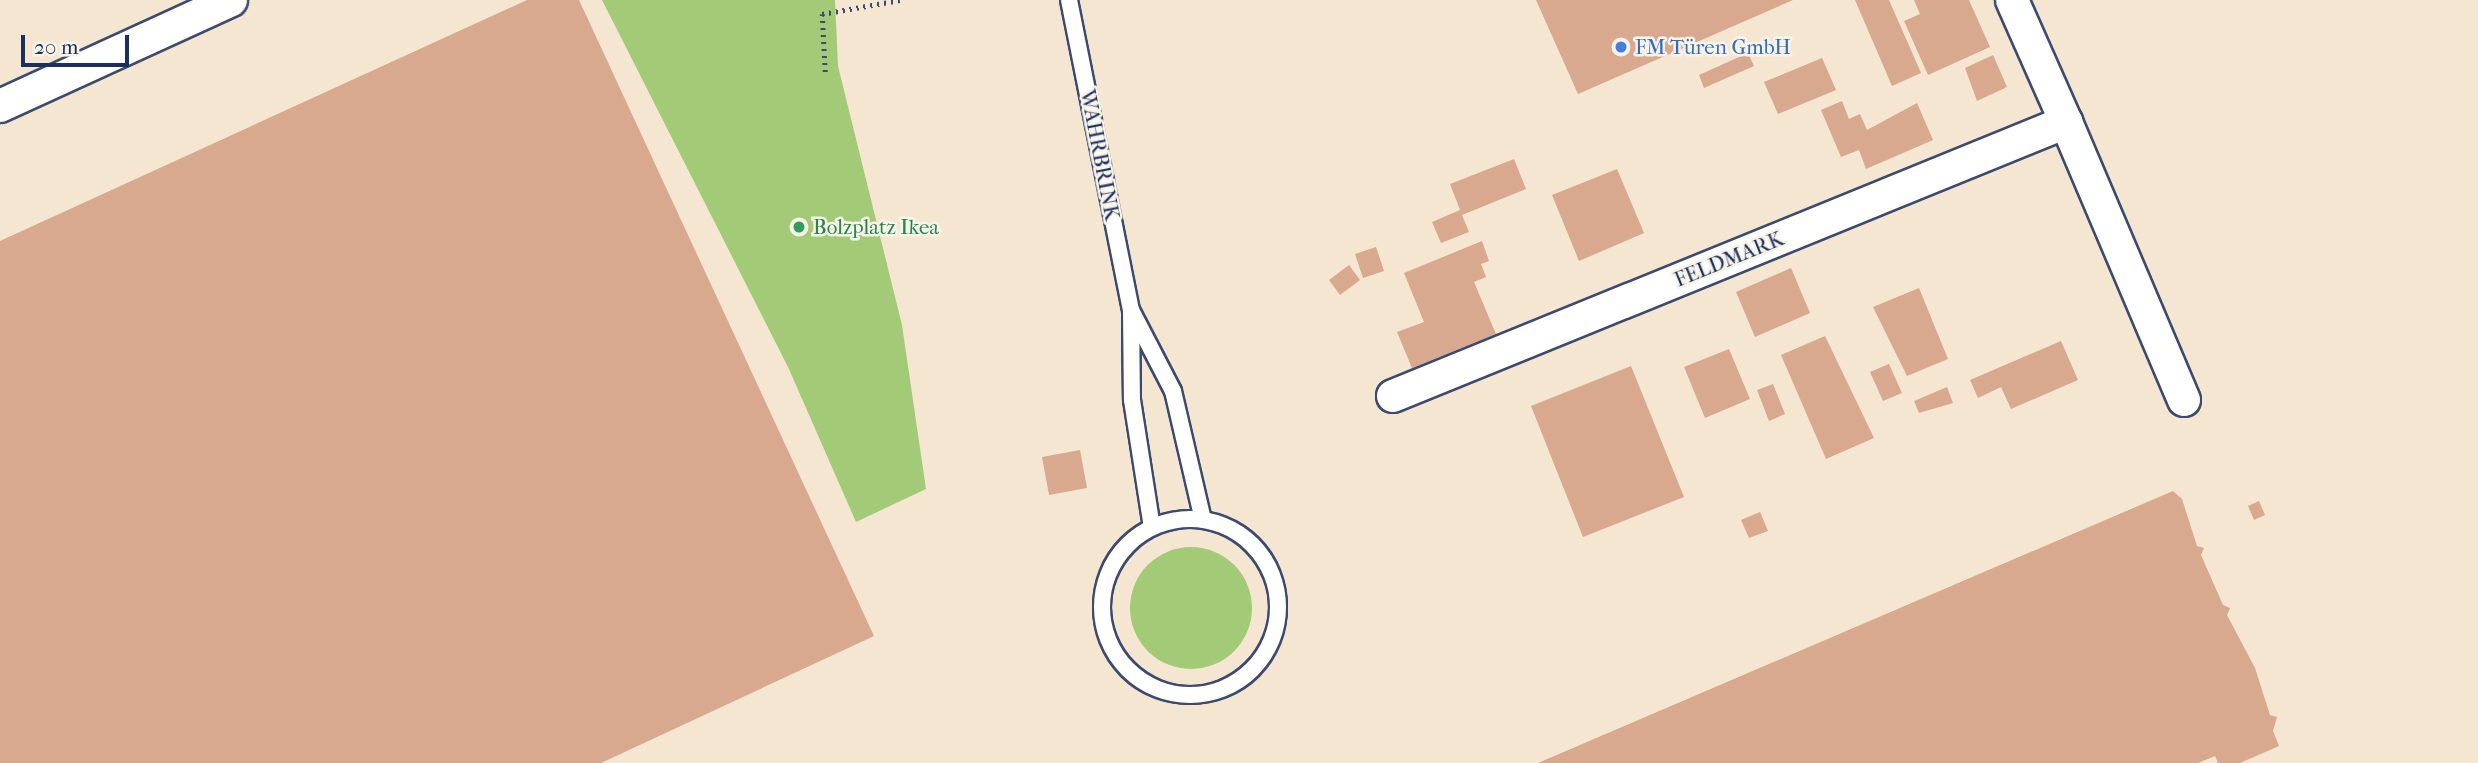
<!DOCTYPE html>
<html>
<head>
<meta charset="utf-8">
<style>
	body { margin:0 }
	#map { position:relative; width:2478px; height:763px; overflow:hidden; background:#f4e6d0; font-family:"IM FELL French Canon",serif }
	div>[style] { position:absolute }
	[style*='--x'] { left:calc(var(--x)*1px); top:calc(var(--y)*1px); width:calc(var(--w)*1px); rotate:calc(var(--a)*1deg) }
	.green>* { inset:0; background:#a3cb77 }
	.round { border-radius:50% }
	.building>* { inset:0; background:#d8a88f }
	.path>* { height:4.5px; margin-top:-2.25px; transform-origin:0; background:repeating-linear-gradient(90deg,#3c4a6f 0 2px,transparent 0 7px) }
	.roads { filter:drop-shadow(2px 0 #3c4a6f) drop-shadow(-2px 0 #3c4a6f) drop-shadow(0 2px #3c4a6f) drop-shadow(0 -2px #3c4a6f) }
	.service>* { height:16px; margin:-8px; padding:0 8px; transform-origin:8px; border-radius:8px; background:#fff }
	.service>.ring { margin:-8px; padding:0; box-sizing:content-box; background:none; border:16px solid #fff; border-radius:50% }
	.minor>* { height:32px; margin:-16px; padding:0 16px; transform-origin:16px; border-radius:16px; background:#fff }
	.dots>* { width:19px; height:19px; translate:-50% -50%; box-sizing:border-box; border:4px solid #f7f3e8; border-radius:50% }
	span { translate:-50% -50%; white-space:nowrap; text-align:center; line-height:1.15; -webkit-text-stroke:5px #f7f3e8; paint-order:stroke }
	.shop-label { font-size:21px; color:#366cbe }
	.left { translate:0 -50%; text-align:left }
	.street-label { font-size:21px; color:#1b2f5e }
	.leisure-label { font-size:21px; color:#27864d }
	.scale { position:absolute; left:21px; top:35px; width:108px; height:32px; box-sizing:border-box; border:4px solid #1b2f5e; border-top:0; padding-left:9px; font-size:21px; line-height:24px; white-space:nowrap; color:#1b2f5e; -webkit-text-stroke:5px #f7f3e8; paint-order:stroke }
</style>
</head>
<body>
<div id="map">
	<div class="green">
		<i style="clip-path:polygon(602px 0,835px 0,838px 66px,902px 325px,926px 489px,856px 522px,788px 367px)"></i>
		<i class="round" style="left:1130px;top:547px;width:122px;height:122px"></i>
	</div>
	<div class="building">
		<i style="clip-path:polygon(527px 0,579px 0,874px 636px,601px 763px,0 763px,0 241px)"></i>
		<i style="clip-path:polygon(1536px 0,1793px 0,1578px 94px)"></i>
		<i style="clip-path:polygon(1855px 0,1889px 0,1921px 73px,1892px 86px)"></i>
		<i style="clip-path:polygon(1914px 0,1969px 0,1990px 47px,1928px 75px,1904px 21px,1920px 14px)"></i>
		<i style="clip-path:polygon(1748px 53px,1754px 66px,1704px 88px,1699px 75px)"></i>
		<i style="clip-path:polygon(1993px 55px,2007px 87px,1977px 101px,1965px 68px)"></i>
		<i style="clip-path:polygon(1822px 58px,1836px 90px,1778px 114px,1764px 82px)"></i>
		<i style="clip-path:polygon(1842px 101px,1849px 119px,1860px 114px,1867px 130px,1917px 103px,1933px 140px,1866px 169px,1859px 150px,1841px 157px,1821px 110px)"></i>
		<i style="clip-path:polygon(1514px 159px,1526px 189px,1462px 215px,1469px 232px,1441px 243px,1432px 222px,1460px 210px,1450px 184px)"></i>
		<i style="clip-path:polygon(1617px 169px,1644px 233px,1579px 261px,1552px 195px)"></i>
		<i style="clip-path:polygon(1482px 241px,1489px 261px,1481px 264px,1486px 277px,1474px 282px,1496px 334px,1412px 368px,1397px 332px,1424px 322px,1404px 273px)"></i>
		<i style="clip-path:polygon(1376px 247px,1384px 271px,1363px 278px,1355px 254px)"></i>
		<i style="clip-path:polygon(1349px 265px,1360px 280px,1340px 295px,1329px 280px)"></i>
		<i style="clip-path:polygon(1791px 268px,1810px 313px,1755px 337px,1736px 292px)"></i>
		<i style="clip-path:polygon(1919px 288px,1948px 359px,1907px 376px,1873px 307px)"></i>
		<i style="clip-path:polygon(1825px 336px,1874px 438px,1826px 459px,1781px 355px)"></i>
		<i style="clip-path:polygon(2061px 341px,2078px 380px,2011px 409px,2001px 387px,1978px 398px,1970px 380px)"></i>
		<i style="clip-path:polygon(1729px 349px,1750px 399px,1705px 418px,1684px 367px)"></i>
		<i style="clip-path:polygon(1889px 364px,1902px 393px,1883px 401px,1870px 372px)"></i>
		<i style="clip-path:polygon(1631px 366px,1684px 497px,1583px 537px,1531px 406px)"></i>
		<i style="clip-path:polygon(1773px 384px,1785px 414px,1769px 421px,1757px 390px)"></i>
		<i style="clip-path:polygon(1947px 387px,1953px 403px,1919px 413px,1914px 401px)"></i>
		<i style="clip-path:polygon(1080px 450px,1087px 488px,1049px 495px,1042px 457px)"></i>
		<i style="clip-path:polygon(2173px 491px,2182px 499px,2197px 546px,2204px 548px,2201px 555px,2223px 605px,2230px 608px,2227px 615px,2255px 668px,2270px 715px,2277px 717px,2273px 731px,2279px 746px,2240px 763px,2218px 763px,2215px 756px,2198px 763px,1538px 763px)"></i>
		<i style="clip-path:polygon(2259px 501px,2265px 515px,2254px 520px,2248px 506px)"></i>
		<i style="clip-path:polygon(1760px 512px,1768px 531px,1749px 538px,1741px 520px)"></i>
	</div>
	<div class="path">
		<i style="--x:825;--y:72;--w:58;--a:-93"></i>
		<i style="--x:822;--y:14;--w:79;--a:-10.2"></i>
	</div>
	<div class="roads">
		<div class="service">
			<i style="--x:1069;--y:0;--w:316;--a:78.7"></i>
			<i style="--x:1131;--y:310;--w:90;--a:89.4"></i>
			<i style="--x:1132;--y:400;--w:129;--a:81.1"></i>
			<i style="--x:1132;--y:312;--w:89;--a:62.6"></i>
			<i style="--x:1173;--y:391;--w:132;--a:76.9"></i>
			<i class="ring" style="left:1102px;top:519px;width:160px;height:160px"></i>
		</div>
		<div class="minor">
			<i style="--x:0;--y:106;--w:254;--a:-24.6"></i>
			<i style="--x:2066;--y:122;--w:302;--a:67"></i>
			<i style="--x:1393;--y:396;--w:727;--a:-22.15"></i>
			<i style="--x:2066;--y:122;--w:133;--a:-113.9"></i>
		</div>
	</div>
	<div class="dots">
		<i style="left:1621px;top:47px;background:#3f7fe0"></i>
		<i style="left:799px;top:227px;background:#2e9e5b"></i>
	</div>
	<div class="shop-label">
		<span class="left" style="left:1635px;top:47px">FM Türen GmbH</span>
	</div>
	<div class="street-label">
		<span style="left:1100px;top:155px;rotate:79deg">WAHRBRINK</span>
		<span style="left:1729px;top:259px;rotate:-22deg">FELDMARK</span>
	</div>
	<div class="leisure-label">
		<span class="left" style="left:813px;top:227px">Bolzplatz Ikea</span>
	</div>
	<div class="scale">20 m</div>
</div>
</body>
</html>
